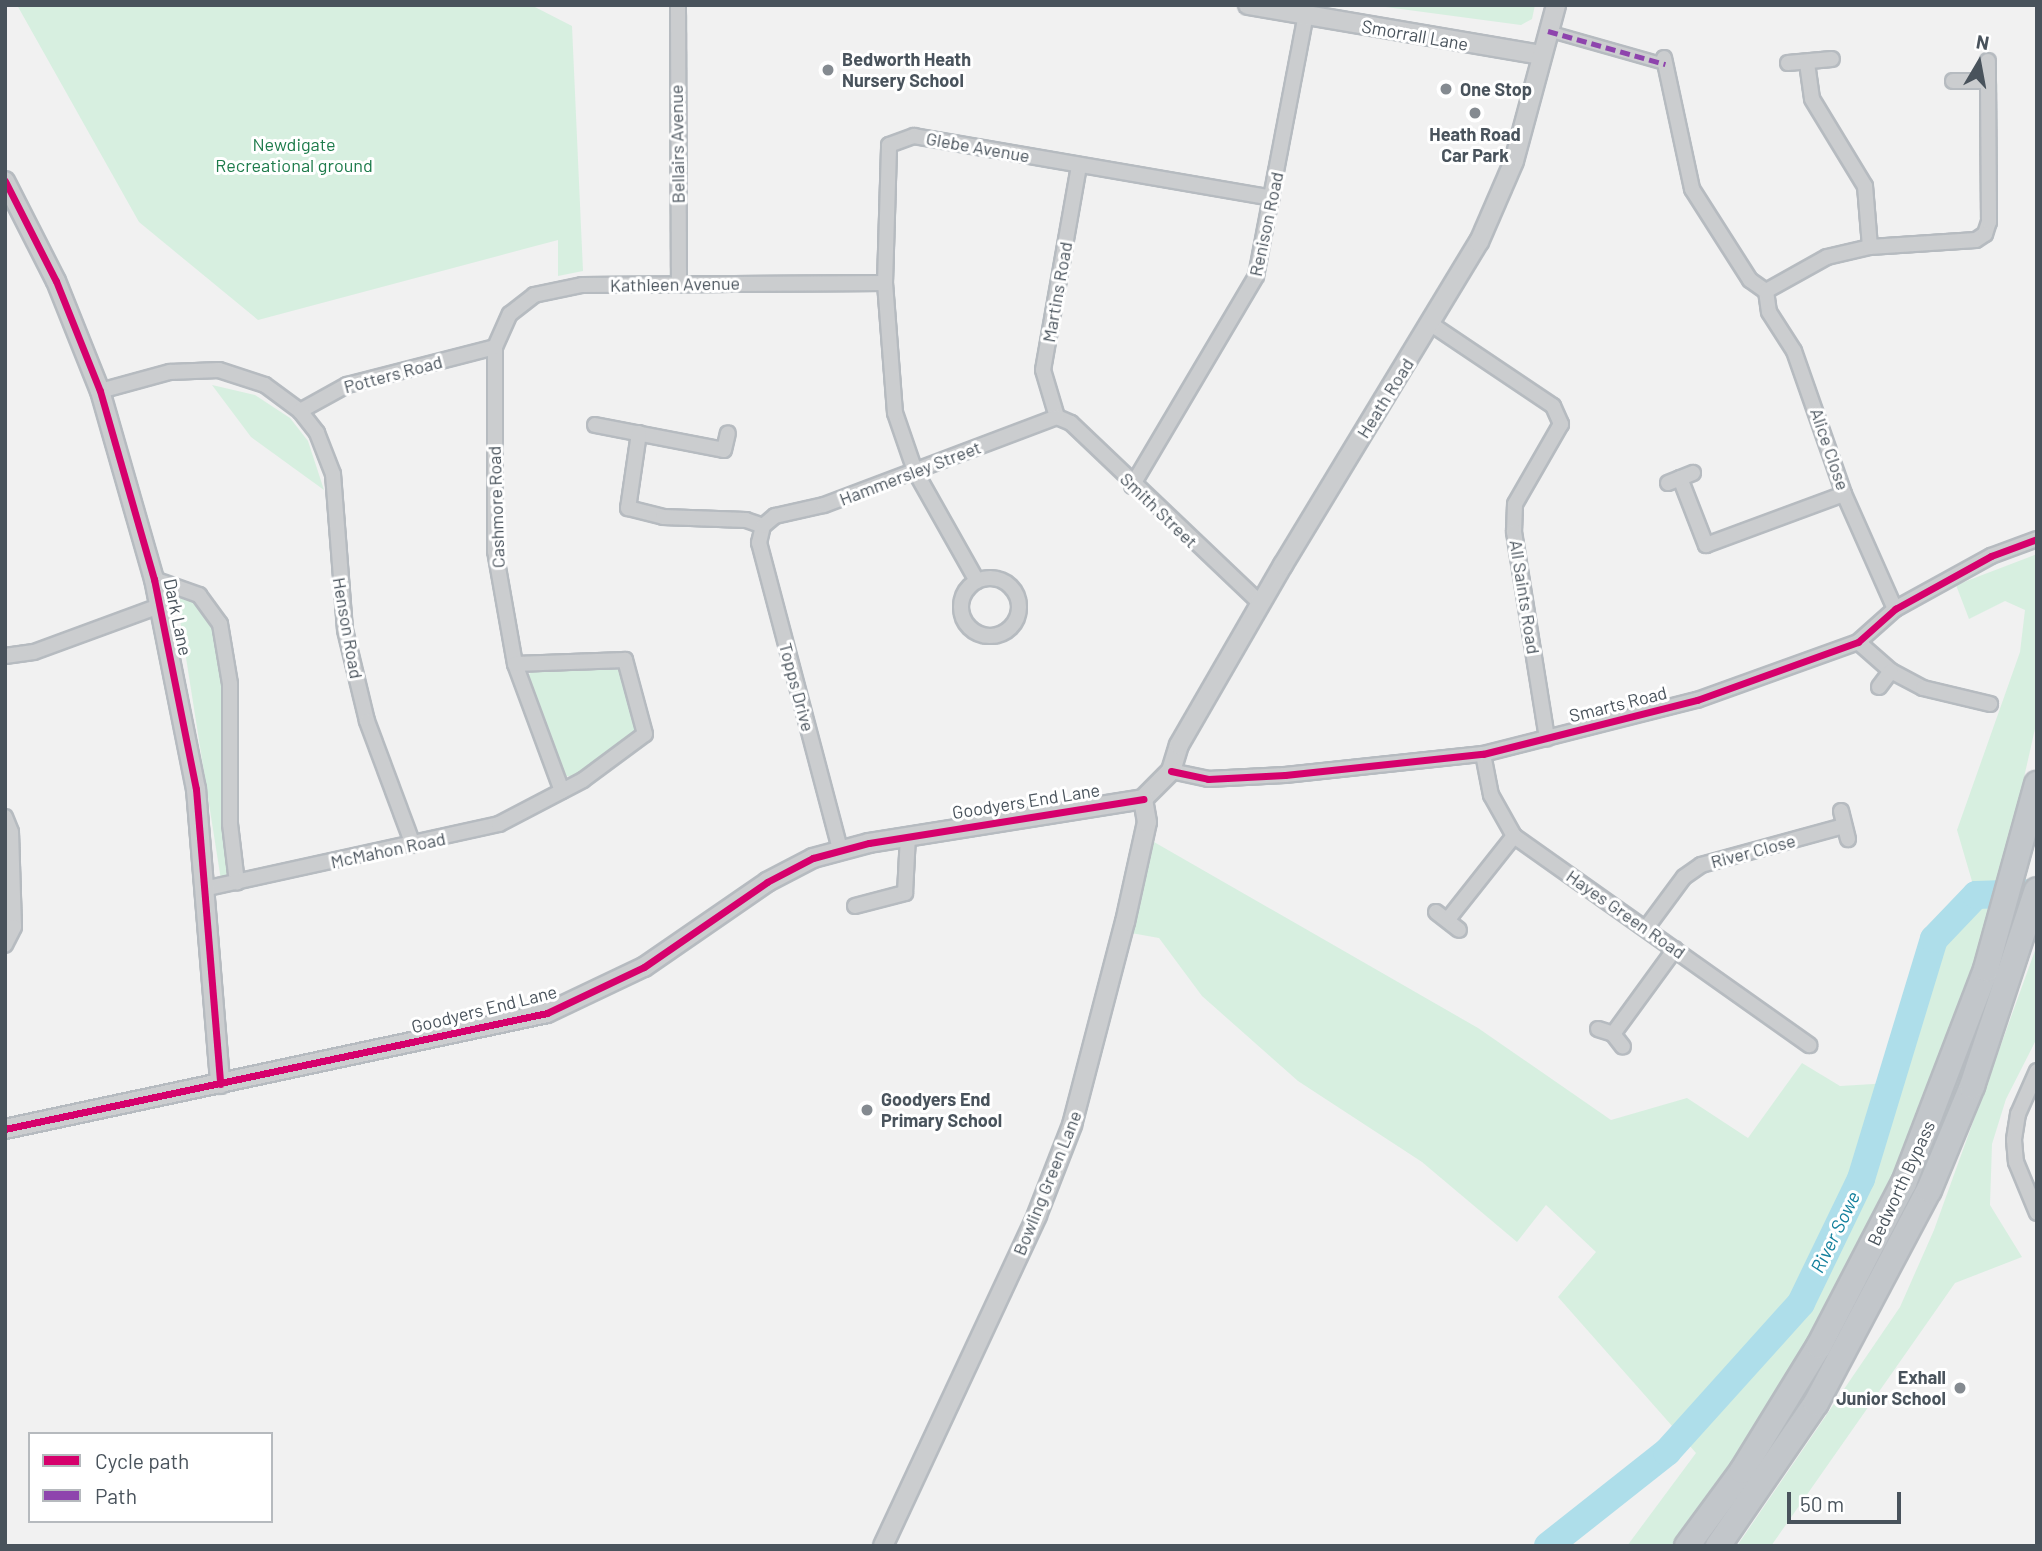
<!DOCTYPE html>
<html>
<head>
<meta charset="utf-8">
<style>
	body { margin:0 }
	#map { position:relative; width:2042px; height:1551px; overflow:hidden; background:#f1f1f1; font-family:Barlow,sans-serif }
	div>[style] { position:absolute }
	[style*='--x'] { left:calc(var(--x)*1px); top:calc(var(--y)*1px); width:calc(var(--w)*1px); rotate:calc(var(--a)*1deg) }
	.green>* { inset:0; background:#d7efe0 }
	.river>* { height:28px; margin:-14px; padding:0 14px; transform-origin:14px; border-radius:14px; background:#aedeea }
	.roads { filter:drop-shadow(2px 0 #b6bbc0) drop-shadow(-2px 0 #b6bbc0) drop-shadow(0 2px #b6bbc0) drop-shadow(0 -2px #b6bbc0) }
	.pedestrian>* { height:10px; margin:-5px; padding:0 5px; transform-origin:5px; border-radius:5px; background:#cbcdcf }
	.minor>* { height:14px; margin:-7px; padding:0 7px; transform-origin:7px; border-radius:7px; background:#cbcdcf }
	.minor>.ring { margin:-7px; padding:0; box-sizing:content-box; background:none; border:14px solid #cbcdcf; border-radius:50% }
	.tertiary>* { height:18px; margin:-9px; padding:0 9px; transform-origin:9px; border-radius:9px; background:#cbcdcf }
	.trunk>* { height:24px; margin:-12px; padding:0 12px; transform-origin:12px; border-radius:12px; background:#c2c6ca }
	.quiet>* { height:5px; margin-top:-2.5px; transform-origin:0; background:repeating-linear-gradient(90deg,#8e44ad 0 10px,transparent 0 15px) }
	.cycleway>* { height:7px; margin:-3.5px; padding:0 3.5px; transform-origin:3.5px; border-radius:3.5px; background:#d6006c }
	.dots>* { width:19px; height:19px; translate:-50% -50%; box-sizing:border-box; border:4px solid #fff; border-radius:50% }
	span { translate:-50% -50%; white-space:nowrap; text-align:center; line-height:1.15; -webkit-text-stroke:6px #fff; paint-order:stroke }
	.street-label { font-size:18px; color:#49535c }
	.poi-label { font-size:18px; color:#49535c; font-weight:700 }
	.left { translate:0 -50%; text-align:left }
	.right { translate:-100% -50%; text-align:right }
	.park-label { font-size:18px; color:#1d7b4b }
	.water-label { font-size:19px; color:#15819d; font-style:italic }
	.frame { position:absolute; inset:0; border:7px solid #49535c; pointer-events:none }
	.legend { position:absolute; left:28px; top:1432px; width:245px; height:91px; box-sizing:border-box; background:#fff; border:2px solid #b6babe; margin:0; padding:9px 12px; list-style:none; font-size:21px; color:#49535c }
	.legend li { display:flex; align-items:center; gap:14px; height:35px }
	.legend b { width:35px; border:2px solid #b6babe }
	.north { position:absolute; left:1944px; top:28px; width:70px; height:70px; -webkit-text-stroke:5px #fff; paint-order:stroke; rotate:10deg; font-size:19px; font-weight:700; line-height:28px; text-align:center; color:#49535c }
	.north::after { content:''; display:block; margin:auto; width:24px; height:32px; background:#49535c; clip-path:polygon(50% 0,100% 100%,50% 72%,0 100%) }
	.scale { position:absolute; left:1787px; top:1492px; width:114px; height:32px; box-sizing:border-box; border:4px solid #49535c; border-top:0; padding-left:9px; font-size:21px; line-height:24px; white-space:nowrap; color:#49535c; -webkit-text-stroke:5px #fff; paint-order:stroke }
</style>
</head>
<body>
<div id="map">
	<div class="green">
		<i style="clip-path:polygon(17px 5px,531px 5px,572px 26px,583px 271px,558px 276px,558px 240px,258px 320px,139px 222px)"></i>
		<i style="clip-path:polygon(1371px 5px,1535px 5px,1532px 19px,1521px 25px)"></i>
		<i style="clip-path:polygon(212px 385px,255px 395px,290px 418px,308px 441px,324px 490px,251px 437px)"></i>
		<i style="clip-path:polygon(2037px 554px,2037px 720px,2004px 866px,1958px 1009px,1891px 1180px,1840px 1287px,1716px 1494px,1673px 1546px,1627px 1546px,1696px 1453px,1558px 1297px,1596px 1252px,1546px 1205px,1517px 1242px,1422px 1162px,1298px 1081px,1202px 996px,1159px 938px,1131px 933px,1154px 842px,1478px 1028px,1611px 1120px,1687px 1098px,1748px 1138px,1802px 1063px,1840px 1086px,1890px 1083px,1934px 939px,1976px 895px,1957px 830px,2020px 652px,2025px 610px,2005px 601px,1969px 619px,1956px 585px)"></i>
		<i style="clip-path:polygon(176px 594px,197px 601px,215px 626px,223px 665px,230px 879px,221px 880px)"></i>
		<i style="clip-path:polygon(611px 664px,622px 668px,640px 733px,575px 777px,566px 776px,528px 675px,537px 668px)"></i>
		<i style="clip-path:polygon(2037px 945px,2037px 1038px,2006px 1099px,1992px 1144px,1990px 1205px,2022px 1257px,1955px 1283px,1771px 1546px,1737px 1546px,1900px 1307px,1934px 1230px)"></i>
	</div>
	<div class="river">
		<i style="--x:1548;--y:1546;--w:152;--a:-38.3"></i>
		<i style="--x:1667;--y:1452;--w:200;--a:-48"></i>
		<i style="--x:1801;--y:1303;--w:138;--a:-64.2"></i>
		<i style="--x:1861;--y:1179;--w:251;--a:-73.1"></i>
		<i style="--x:1934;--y:939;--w:61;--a:-46.3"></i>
		<i style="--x:1976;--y:895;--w:61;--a:-1.9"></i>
	</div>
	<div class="roads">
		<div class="pedestrian">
			<i style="--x:1548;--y:31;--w:122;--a:15.8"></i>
		</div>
		<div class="minor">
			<i style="--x:678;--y:5;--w:279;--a:89.8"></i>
			<i style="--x:1664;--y:58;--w:134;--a:77.9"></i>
			<i style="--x:1692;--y:189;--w:108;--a:57.5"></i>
			<i style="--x:1750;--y:280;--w:19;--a:35"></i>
			<i style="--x:1766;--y:291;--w:21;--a:82"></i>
			<i style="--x:1769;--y:312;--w:46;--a:57.3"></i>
			<i style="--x:1794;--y:351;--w:151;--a:70.7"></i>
			<i style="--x:1844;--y:494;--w:126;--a:66.1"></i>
			<i style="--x:1788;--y:63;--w:44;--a:-5.2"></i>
			<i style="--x:1807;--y:63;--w:36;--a:82"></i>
			<i style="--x:1812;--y:99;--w:102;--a:58.7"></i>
			<i style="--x:1865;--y:186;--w:61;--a:85.3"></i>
			<i style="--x:1953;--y:81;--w:35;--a:0"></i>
			<i style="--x:1766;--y:291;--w:70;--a:-29.1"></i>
			<i style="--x:1827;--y:257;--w:44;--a:-13.1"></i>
			<i style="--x:1870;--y:247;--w:106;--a:-3.8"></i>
			<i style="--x:1976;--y:240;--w:11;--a:-34"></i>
			<i style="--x:1985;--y:234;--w:13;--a:-72"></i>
			<i style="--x:1989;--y:222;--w:161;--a:-90.4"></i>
			<i style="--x:1431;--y:324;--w:147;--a:33.9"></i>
			<i style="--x:1553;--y:406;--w:20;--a:66"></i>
			<i style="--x:1561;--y:424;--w:92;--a:119.9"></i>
			<i style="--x:1515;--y:504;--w:28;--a:92"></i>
			<i style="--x:1514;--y:532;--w:209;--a:80.9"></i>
			<i style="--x:100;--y:391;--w:73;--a:-15.2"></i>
			<i style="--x:170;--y:372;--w:49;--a:-2.3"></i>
			<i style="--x:219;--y:370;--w:48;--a:18.1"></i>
			<i style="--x:265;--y:385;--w:44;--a:36.6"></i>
			<i style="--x:300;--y:411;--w:54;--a:-29"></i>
			<i style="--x:347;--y:385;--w:153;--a:-14.4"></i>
			<i style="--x:300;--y:411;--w:28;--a:52"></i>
			<i style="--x:317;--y:433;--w:44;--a:68.7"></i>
			<i style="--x:333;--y:474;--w:156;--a:85.6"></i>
			<i style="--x:345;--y:630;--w:94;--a:76.4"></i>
			<i style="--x:367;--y:721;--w:132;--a:69.6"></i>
			<i style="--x:1057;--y:417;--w:15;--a:23"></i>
			<i style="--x:1071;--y:423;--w:262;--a:43.6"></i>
			<i style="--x:1057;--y:417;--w:49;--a:-106.6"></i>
			<i style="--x:1043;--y:370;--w:208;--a:-80"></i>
			<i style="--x:595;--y:425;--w:131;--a:11"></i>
			<i style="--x:724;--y:450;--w:17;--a:-77"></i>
			<i style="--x:639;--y:433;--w:76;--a:98.3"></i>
			<i style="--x:628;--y:508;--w:36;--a:14"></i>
			<i style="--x:663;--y:517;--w:83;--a:2.1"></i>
			<i style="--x:746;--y:520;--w:18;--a:19"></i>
			<i style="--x:1680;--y:478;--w:72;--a:68.8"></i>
			<i style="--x:1706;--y:545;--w:147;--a:-20.3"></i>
			<i style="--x:1668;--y:483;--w:27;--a:-22"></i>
			<i style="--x:1132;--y:486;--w:244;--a:-59.4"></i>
			<i style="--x:1256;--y:276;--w:266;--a:-79.2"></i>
			<i class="ring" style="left:961px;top:578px;width:44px;height:44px"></i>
			<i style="--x:154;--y:579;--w:48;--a:19.6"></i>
			<i style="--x:199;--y:595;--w:36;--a:54"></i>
			<i style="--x:220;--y:624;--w:61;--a:80.5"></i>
			<i style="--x:230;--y:684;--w:140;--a:90"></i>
			<i style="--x:230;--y:824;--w:59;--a:83.2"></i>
			<i style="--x:977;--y:581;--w:126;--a:-119.4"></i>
			<i style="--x:915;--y:471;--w:61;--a:-109"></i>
			<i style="--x:895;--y:413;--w:130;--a:-94.4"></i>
			<i style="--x:885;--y:283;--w:138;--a:-88.3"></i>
			<i style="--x:889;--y:145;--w:27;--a:-20"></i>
			<i style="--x:914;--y:136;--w:363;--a:9.8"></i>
			<i style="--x:1858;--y:642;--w:44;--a:41.3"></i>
			<i style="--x:1891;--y:671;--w:36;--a:28"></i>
			<i style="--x:1923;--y:688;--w:69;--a:13.4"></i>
			<i style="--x:5;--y:656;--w:29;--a:-8"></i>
			<i style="--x:34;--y:652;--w:133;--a:-20.2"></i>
			<i style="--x:1879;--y:687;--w:20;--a:-53"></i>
			<i style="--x:1483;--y:754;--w:42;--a:79"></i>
			<i style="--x:1491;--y:795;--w:47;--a:60.7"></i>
			<i style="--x:1514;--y:836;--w:362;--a:35.3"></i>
			<i style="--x:1171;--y:771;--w:38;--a:12"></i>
			<i style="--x:1208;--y:779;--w:77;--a:-3"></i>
			<i style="--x:1285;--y:775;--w:199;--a:-6.1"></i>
			<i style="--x:1483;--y:754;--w:221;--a:-14.2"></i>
			<i style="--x:1697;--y:700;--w:171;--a:-19.8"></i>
			<i style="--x:1858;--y:642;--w:50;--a:-41.7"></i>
			<i style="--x:1895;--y:609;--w:110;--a:-28.9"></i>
			<i style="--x:1991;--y:556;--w:49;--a:-20.3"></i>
			<i style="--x:562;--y:791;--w:135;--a:-110.3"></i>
			<i style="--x:515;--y:664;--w:115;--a:-100"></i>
			<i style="--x:495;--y:551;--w:204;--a:-90"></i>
			<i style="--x:495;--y:347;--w:36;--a:-66"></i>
			<i style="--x:510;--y:314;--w:31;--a:-38"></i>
			<i style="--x:534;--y:295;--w:49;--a:-11.8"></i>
			<i style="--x:582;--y:285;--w:303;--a:-0.4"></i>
			<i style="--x:1841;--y:811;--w:29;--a:76"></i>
			<i style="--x:5;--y:817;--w:16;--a:68"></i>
			<i style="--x:11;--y:832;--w:95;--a:88.2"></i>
			<i style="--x:14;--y:927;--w:20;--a:117"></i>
			<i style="--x:840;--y:849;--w:317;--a:-104.8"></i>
			<i style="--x:759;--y:543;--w:17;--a:-77"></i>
			<i style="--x:763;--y:526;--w:16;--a:-40"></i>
			<i style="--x:775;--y:516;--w:50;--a:-12.7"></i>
			<i style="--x:824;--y:505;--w:249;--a:-20.7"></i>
			<i style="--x:208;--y:888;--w:298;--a:-12.4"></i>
			<i style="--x:499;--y:824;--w:95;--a:-27.6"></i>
			<i style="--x:583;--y:780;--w:77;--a:-36.6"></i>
			<i style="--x:645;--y:734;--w:77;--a:-105.1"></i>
			<i style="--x:625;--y:660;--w:110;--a:177.9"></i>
			<i style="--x:855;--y:906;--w:52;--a:-14.6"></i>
			<i style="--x:905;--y:893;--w:57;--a:-87"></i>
			<i style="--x:1436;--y:912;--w:29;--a:38"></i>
			<i style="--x:1449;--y:918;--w:105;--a:-51.6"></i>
			<i style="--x:1647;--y:927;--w:62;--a:-53.5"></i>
			<i style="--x:1684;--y:877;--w:21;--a:-35"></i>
			<i style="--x:1701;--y:865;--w:148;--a:-15.3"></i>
			<i style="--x:1598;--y:1029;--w:16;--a:18"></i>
			<i style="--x:1613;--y:1034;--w:16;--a:52"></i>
			<i style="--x:1613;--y:1034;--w:105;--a:-53.9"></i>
			<i style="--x:2037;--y:1071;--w:47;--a:113.8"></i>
			<i style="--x:2018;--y:1114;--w:26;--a:99"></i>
			<i style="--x:2014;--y:1140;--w:22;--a:85"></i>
			<i style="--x:2016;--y:1162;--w:55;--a:67.6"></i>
		</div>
		<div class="tertiary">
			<i style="--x:1248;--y:5;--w:298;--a:9.7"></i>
			<i style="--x:5;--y:181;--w:112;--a:63"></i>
			<i style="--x:56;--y:281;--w:118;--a:68.2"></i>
			<i style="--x:100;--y:391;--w:196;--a:74"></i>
			<i style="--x:154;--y:579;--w:214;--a:78.7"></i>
			<i style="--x:196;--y:789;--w:296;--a:85.3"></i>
			<i style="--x:1143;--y:799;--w:40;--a:-45"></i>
			<i style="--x:1171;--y:771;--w:27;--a:-73"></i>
			<i style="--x:1179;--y:745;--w:208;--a:-60"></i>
			<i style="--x:1283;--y:565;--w:378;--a:-58.8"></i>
			<i style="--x:1479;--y:242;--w:88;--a:-66.6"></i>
			<i style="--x:1514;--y:161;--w:162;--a:-74.9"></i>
			<i style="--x:5;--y:1129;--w:554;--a:-12.08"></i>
			<i style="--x:547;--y:1013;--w:107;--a:-25.4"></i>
			<i style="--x:644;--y:967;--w:150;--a:-34.6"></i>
			<i style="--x:767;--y:882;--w:52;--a:-27.6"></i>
			<i style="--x:813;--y:858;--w:58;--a:-15"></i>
			<i style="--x:869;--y:843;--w:278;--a:-9.1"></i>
			<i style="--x:883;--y:1546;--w:365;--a:-65"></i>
			<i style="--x:1037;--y:1215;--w:97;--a:-68.7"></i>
			<i style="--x:1072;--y:1125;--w:210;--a:-75.4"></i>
			<i style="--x:1125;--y:922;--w:102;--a:-77.6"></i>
			<i style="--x:1147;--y:822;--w:23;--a:-100"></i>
		</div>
		<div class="trunk">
			<i style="--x:1687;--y:1546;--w:93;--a:-53.7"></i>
			<i style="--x:1742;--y:1471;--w:147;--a:-58.4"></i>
			<i style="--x:1819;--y:1346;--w:184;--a:-62.5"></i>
			<i style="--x:1904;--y:1183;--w:229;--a:-69"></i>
			<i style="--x:1986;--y:969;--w:192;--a:-74.6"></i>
			<i style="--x:1718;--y:1546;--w:173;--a:-55.6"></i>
			<i style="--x:1816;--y:1403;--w:241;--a:-62.1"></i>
			<i style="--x:1929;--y:1190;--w:113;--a:-67.5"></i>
			<i style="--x:1972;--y:1086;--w:206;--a:-71.7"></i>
		</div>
	</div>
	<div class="quiet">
		<i style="--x:1548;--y:31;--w:122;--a:15.8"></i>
	</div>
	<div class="cycleway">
		<i style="--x:5;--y:181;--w:112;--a:63"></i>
		<i style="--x:56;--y:281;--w:118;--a:68.2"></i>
		<i style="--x:100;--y:391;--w:196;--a:74"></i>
		<i style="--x:154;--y:579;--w:214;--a:78.7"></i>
		<i style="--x:196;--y:789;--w:296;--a:85.3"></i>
		<i style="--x:1171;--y:771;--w:38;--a:12"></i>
		<i style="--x:1208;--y:779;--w:77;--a:-3"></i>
		<i style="--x:1285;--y:775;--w:199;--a:-6.1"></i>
		<i style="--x:1483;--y:754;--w:221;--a:-14.2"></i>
		<i style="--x:1697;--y:700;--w:171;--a:-19.8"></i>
		<i style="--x:1858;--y:642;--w:50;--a:-41.7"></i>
		<i style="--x:1895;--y:609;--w:110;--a:-28.9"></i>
		<i style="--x:1991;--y:556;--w:49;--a:-20.3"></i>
		<i style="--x:5;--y:1129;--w:554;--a:-12.08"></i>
		<i style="--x:547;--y:1013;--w:107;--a:-25.4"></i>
		<i style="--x:644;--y:967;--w:150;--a:-34.6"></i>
		<i style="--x:767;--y:882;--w:52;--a:-27.6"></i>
		<i style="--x:813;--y:858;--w:58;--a:-15"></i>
		<i style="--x:869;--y:843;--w:278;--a:-9.1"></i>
	</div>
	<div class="dots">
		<i style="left:828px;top:70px;background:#848a90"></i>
		<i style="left:1446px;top:89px;background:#848a90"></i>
		<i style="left:1475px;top:113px;background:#848a90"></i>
		<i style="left:867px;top:1110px;background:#848a90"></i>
		<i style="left:1960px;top:1388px;background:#848a90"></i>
	</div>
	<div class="street-label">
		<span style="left:1415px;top:35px;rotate:10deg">Smorrall Lane</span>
		<span style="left:677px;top:144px;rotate:-91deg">Bellairs Avenue</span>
		<span style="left:978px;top:147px;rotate:10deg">Glebe Avenue</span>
		<span style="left:1266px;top:224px;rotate:-78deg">Renison Road</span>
		<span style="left:675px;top:284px;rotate:-1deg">Kathleen Avenue</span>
		<span style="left:1057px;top:292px;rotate:-80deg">Martins Road</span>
		<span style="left:393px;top:374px;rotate:-15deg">Potters Road</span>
		<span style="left:1385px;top:398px;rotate:-58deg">Heath Road</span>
		<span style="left:1830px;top:449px;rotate:71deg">Alice Close</span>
		<span style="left:910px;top:473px;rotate:-21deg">Hammersley Street</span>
		<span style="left:496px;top:507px;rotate:-92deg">Cashmore Road</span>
		<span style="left:1159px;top:510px;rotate:44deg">Smith Street</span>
		<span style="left:1525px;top:597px;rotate:81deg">All Saints Road</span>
		<span style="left:178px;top:617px;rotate:78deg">Dark Lane</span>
		<span style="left:348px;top:628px;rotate:80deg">Henson Road</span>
		<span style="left:797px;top:687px;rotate:75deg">Topps Drive</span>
		<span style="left:1618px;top:704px;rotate:-14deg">Smarts Road</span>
		<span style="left:1026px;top:801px;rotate:-9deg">Goodyers End Lane</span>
		<span style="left:388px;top:850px;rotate:-12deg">McMahon Road</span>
		<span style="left:1753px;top:851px;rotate:-15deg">River Close</span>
		<span style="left:1626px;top:914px;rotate:35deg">Hayes Green Road</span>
		<span style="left:484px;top:1009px;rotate:-14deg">Goodyers End Lane</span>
		<span style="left:1047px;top:1183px;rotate:-68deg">Bowling Green Lane</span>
		<span style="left:1901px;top:1183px;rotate:-65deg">Bedworth Bypass</span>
	</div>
	<div class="poi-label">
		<span class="left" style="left:842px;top:70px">Bedworth Heath<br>Nursery School</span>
		<span class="left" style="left:1460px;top:89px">One Stop</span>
		<span style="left:1475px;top:145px">Heath Road<br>Car Park</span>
		<span class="left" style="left:881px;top:1110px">Goodyers End<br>Primary School</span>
		<span class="right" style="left:1946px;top:1388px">Exhall<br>Junior School</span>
	</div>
	<div class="park-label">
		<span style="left:294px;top:155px">Newdigate<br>Recreational ground</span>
	</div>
	<div class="water-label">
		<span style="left:1835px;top:1232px;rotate:-64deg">River Sowe</span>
	</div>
	<div class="frame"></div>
	<ul class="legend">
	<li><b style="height:9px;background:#d6006c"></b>Cycle path</li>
	<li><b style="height:9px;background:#8e44ad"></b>Path</li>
	</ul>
	<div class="north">N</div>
	<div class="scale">50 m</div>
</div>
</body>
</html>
